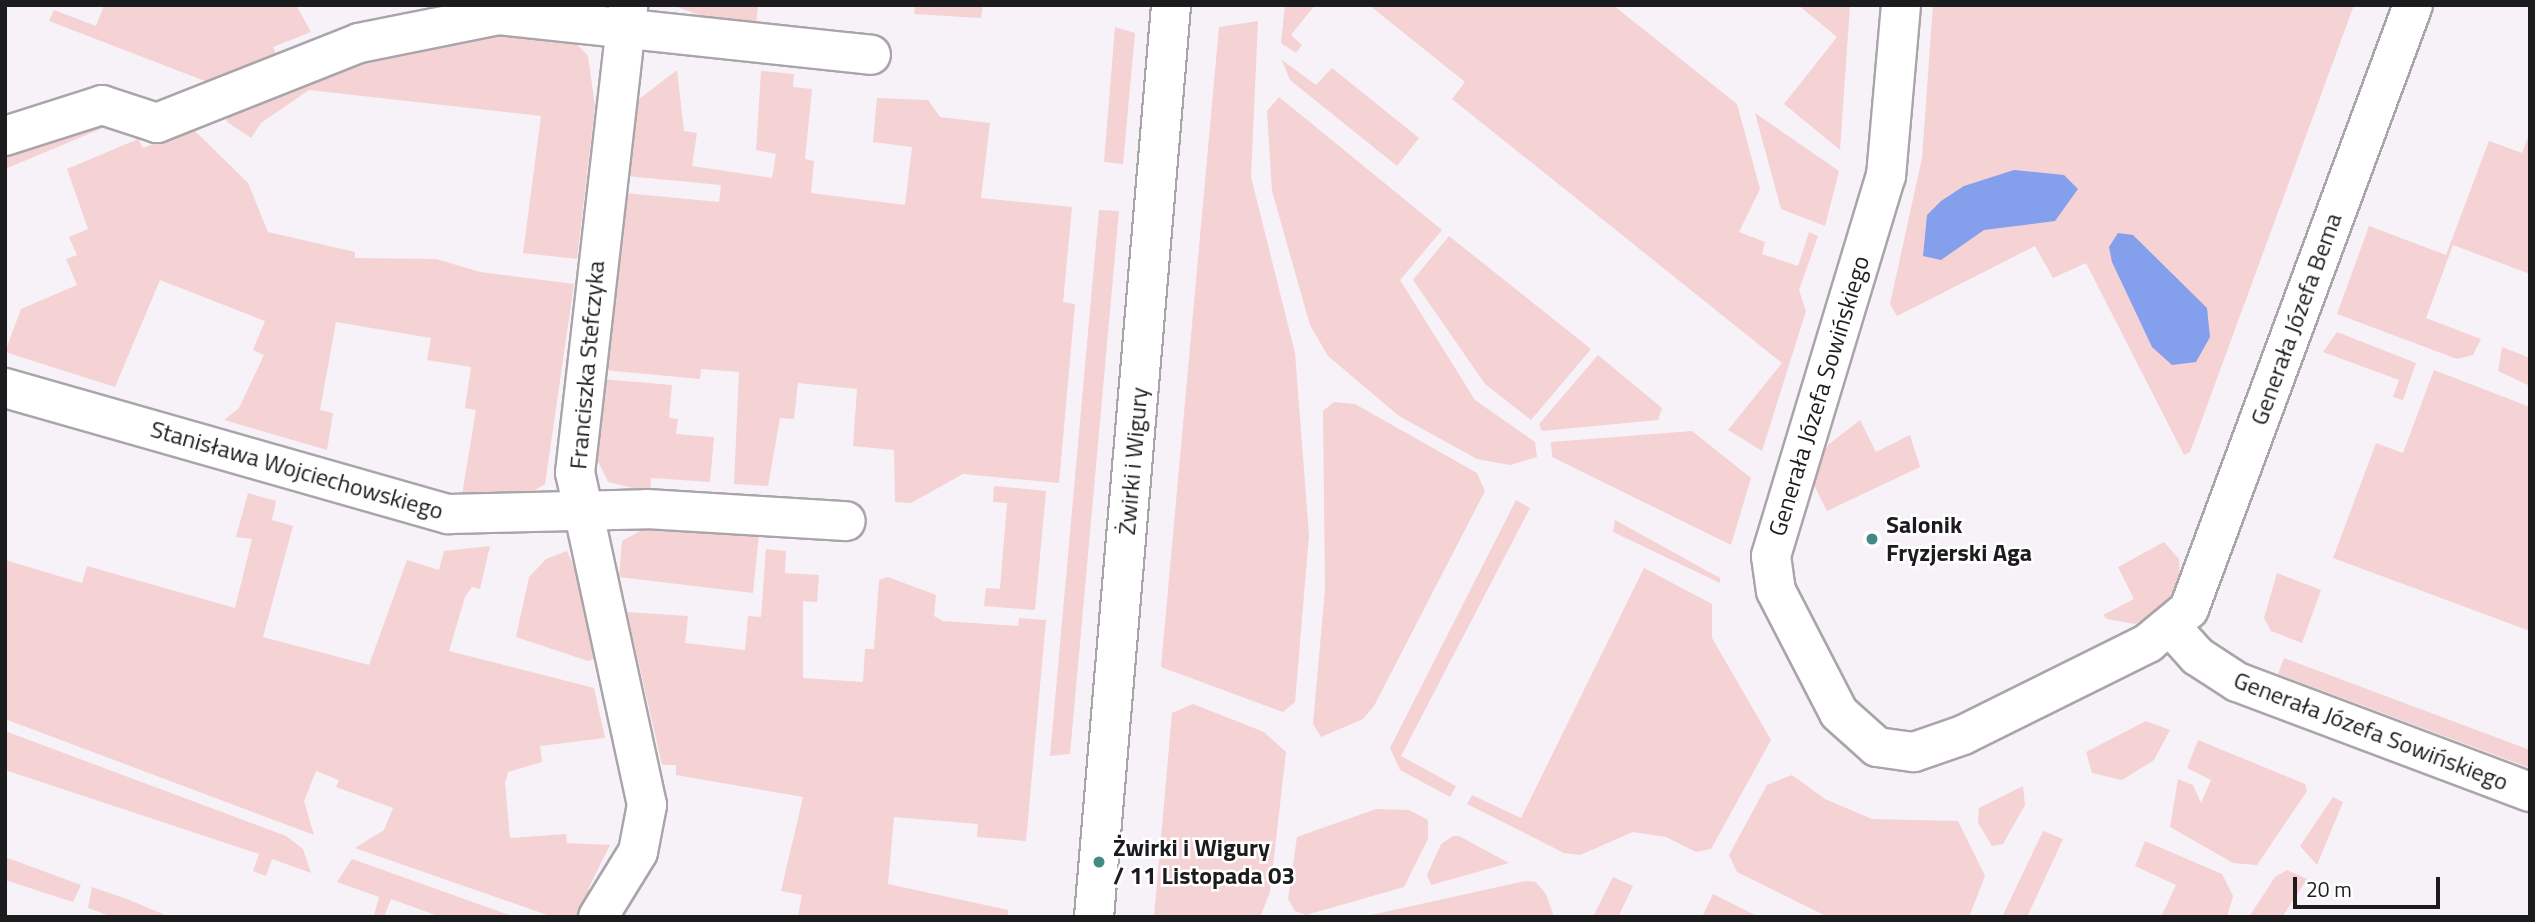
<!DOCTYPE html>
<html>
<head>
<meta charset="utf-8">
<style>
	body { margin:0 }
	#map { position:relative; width:2535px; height:922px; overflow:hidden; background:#f7f2f7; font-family:"Titillium Web",sans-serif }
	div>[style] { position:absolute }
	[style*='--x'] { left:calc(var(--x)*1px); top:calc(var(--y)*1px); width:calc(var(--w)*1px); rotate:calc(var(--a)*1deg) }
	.green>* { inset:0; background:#f5d2d4 }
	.water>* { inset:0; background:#849fec }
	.roads { filter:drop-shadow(2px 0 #a9a5aa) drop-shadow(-2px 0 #a9a5aa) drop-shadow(0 2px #a9a5aa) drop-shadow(0 -2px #a9a5aa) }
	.minor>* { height:38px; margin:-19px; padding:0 19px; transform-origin:19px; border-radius:19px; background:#fff }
	.dots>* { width:19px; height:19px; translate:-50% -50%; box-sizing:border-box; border:4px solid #fff; border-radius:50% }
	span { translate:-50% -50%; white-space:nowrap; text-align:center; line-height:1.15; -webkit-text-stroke:5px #fff; paint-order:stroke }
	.street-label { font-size:24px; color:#1c1b1d }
	.poi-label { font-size:24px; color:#1c1b1d; font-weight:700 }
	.left { translate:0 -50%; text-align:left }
	.frame { position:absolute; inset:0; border:7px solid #1c1b1d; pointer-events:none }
	.scale { position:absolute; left:2293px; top:877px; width:147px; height:32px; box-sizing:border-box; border:4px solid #1c1b1d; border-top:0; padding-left:9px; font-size:21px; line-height:24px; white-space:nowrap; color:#1c1b1d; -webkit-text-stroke:5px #fff; paint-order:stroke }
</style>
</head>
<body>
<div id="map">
	<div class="green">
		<i style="clip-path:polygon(104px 5px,296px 5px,311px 32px,273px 47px,277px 56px,210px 83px,49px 21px,54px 10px,96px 26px)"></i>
		<i style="clip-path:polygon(672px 5px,758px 5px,756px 23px,699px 15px)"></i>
		<i style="clip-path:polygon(942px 5px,983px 5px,981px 18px,914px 14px,915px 7px)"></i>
		<i style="clip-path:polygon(1285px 5px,1315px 5px,1291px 35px,1302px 45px,1296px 53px,1281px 43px)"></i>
		<i style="clip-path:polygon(1369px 5px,1613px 5px,1737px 104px,1760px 189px,1739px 232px,1765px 242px,1762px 254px,1798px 266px,1809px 232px,1818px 236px,1799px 290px,1806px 311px,1762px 451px,1728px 430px,1782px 363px,1452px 99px,1465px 82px)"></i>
		<i style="clip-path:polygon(1798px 5px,1850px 5px,1840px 150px,1784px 104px,1837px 37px)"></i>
		<i style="clip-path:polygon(1933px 5px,2354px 5px,2190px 452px,2184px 455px,2086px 263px,2053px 278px,2035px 246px,1897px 316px,1890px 304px,1922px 158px)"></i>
		<i style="clip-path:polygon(1258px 21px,1251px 177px,1295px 353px,1309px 535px,1295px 702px,1283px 712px,1161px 667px,1219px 27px)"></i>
		<i style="clip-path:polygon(1115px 27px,1135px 33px,1123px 164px,1104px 162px)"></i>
		<i style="clip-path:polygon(485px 32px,576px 43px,588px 56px,595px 106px,577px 259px,523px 253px,541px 116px,309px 90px,261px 123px,251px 138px,227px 122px,226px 114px,348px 64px)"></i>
		<i style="clip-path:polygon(1282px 60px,1316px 85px,1332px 68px,1419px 138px,1397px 166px,1290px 80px)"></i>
		<i style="clip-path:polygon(677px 70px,684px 131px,697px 133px,692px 166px,772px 178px,776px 154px,756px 150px,761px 71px,794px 74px,793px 87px,812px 89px,805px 159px,814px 161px,811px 193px,905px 205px,912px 147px,873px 142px,877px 98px,928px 100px,940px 117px,990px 123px,981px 198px,1072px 207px,1063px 302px,1075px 304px,1059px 483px,963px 474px,911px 503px,895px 502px,894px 450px,853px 446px,857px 389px,798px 383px,794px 419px,780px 418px,768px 486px,734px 484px,739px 372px,701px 369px,700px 379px,603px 370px,624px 193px,719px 202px,721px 185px,626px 176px,635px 102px)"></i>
		<i style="clip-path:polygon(1279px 97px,1442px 230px,1400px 280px,1475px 400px,1535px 442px,1537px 457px,1510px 465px,1477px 459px,1399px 416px,1328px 356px,1310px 325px,1272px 191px,1267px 111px)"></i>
		<i style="clip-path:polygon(1755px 113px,1839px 171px,1825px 226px,1781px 209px)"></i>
		<i style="clip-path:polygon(122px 120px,5px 169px,5px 148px)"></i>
		<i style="clip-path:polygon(192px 128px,248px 183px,268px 232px,355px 252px,355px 258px,436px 259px,480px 272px,574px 284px,545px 484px,525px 496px,462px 495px,476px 410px,465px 408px,471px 367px,427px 360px,431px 338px,336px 322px,320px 410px,333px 413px,327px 450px,224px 420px,239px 408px,264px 355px,253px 350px,265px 321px,160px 280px,115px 387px,5px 352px,21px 309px,77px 285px,66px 259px,77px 255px,69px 237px,88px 229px,67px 169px,138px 139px,143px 148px)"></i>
		<i style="clip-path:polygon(2530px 132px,2530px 274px,2453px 245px,2426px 318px,2481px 339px,2473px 355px,2457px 359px,2337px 314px,2369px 226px,2446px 255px,2489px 141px,2522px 153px)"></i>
		<i style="clip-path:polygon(1099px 210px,1119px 211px,1070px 754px,1050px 756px)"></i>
		<i style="clip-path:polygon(1449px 236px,1591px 349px,1531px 420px,1485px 384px,1413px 280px)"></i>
		<i style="clip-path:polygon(2337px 332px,2416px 363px,2403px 400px,2393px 397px,2399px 380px,2323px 352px)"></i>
		<i style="clip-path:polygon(2502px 347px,2530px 358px,2530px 386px,2498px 371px)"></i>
		<i style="clip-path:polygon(1598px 355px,1662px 408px,1658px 420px,1542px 431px,1539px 424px)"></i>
		<i style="clip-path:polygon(2434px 370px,2530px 407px,2530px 631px,2333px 558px,2376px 443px,2403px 453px)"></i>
		<i style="clip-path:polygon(602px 379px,672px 385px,669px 418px,678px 419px,676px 434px,714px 437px,710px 482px,651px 478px,650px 492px,608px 482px,595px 455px)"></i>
		<i style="clip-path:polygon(1334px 402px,1355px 404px,1477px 473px,1485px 491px,1374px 706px,1363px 719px,1321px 737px,1313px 724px,1325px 589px,1323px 411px)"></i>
		<i style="clip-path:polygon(1860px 420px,1876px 452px,1910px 435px,1920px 467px,1827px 511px,1810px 477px,1828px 445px)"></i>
		<i style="clip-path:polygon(1692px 431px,1751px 478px,1731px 545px,1552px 457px,1551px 442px)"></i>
		<i style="clip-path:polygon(994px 486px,1046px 491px,1035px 610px,984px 606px,986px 588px,1000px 589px,1007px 503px,993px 502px)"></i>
		<i style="clip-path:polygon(248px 493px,276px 501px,272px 520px,293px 526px,263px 637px,369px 665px,407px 560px,439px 570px,444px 551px,490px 546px,480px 589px,472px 587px,465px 597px,449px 651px,594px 688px,605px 738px,540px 746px,542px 762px,508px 772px,505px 783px,510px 838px,566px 834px,567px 843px,610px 845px,588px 889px,596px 893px,579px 917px,553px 917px,355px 848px,384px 830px,393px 808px,336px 787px,339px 780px,316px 771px,304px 801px,314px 835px,5px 719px,5px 560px,82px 583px,87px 566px,235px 608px,252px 539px,236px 537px)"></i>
		<i style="clip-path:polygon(1516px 500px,1530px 508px,1401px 756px,1456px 786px,1450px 797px,1400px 770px,1390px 748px)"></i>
		<i style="clip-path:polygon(1615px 520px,1720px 578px,1720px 583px,1613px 532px)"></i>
		<i style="clip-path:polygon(646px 528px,759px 534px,753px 593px,619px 577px,622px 541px)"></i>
		<i style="clip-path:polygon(2164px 542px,2179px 559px,2180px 579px,2166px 608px,2135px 624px,2107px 619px,2103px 615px,2134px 599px,2118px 567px)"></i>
		<i style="clip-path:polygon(766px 549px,786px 551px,785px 573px,819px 575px,817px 602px,803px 601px,803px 678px,863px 682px,865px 649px,874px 649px,879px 580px,888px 577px,936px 595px,934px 616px,943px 621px,1018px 626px,1019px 618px,1046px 620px,1026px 841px,977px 837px,978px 824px,894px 817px,888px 884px,1008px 910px,1008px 917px,798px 917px,802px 895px,781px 891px,803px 797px,676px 775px,676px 765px,662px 765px,627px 612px,688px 616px,685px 643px,745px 650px,748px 616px,761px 617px)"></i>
		<i style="clip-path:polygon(567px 551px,581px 582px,599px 657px,588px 661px,516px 637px,529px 577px,546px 559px)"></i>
		<i style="clip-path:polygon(1644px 568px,1712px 604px,1712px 638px,1771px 740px,1711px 849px,1696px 852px,1666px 837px,1633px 832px,1580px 855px,1564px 853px,1467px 804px,1472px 795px,1521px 818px)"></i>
		<i style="clip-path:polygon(2277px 573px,2321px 590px,2302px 643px,2271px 631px,2264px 618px)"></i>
		<i style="clip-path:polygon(2284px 658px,2530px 750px,2530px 768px,2278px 674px)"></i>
		<i style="clip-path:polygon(1193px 704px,1264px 732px,1286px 752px,1270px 892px,1260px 917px,1154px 917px,1172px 713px)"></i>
		<i style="clip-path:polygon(2146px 721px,2170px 730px,2154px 760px,2122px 780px,2092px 773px,2086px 752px)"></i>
		<i style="clip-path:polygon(5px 731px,286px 836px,303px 849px,311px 873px,272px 859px,266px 876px,253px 871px,259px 854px,5px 770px)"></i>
		<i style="clip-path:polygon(2198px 740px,2305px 784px,2307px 791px,2257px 865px,2233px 863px,2170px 827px,2178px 779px,2193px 785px,2201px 803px,2211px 780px,2187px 768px)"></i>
		<i style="clip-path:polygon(1792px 775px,1825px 799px,1872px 819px,1958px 821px,1985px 876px,1969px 917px,1828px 917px,1737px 872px,1729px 855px,1767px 785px)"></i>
		<i style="clip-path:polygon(2023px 786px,2025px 805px,2003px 844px,1992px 846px,1978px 823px,1979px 808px)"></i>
		<i style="clip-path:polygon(2333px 797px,2343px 802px,2317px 865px,2300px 846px)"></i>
		<i style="clip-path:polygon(1376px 809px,1409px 810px,1428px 820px,1428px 839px,1404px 887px,1306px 915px,1295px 911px,1288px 899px,1297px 837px)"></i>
		<i style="clip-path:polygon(2043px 831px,2063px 839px,2027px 917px,2002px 917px)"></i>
		<i style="clip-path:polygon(1453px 836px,1459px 836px,1509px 863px,1431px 885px,1427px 875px,1441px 844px)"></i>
		<i style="clip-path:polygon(2145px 841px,2222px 874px,2233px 896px,2227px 917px,2161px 917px,2176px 885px,2135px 866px)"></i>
		<i style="clip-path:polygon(5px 857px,81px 885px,73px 902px,5px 880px)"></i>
		<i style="clip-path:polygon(352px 859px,515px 917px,441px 917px,391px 899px,384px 917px,374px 915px,379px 897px,337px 882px)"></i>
		<i style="clip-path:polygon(2287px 870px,2307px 879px,2282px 917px,2249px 917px,2275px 877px)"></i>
		<i style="clip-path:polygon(1613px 877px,1633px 886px,1618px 917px,1593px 917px)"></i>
		<i style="clip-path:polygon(1525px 881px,1536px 882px,1546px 894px,1554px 917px,1362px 917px)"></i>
		<i style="clip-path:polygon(92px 887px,127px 899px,170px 917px,113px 917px,88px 908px)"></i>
		<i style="clip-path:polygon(1713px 894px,1759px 917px,1702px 917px)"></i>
	</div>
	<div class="water">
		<i style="clip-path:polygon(2014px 170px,2064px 175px,2078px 189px,2055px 221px,1984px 230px,1941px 260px,1923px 256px,1927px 215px,1941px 201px,1964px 186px)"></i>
		<i style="clip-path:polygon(2118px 233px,2133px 235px,2207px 308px,2210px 337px,2196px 362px,2172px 365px,2152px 347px,2112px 262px,2109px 247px)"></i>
	</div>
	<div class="roads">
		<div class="minor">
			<i style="--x:1901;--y:5;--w:171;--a:95"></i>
			<i style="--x:1886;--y:175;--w:398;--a:106.8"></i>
			<i style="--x:1771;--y:556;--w:35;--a:82"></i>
			<i style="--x:1776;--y:591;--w:137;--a:62.7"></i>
			<i style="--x:1839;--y:713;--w:51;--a:41.8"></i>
			<i style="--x:1877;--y:747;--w:37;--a:8"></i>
			<i style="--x:1914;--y:752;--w:52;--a:-19.1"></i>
			<i style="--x:1963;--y:735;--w:207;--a:-26.4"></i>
			<i style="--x:2148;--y:643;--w:53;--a:-39.7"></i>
			<i style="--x:2189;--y:609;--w:644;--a:-69.65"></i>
			<i style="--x:5;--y:136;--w:102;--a:-17.7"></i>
			<i style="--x:102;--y:105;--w:58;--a:18.1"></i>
			<i style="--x:157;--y:123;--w:217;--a:-21.6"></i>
			<i style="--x:359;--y:43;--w:143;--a:-11.3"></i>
			<i style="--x:499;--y:15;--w:374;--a:6.1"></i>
			<i style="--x:5;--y:388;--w:461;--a:15.9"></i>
			<i style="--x:448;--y:514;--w:199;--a:-1.4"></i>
			<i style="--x:647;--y:509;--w:199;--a:3.5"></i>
			<i style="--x:2172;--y:628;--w:38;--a:48"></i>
			<i style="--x:2197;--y:656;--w:48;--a:33"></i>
			<i style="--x:2237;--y:682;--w:313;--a:20.6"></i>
			<i style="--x:598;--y:917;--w:76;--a:-58.4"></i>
			<i style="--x:638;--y:852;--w:48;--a:-79.2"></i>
			<i style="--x:647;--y:805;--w:340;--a:-102.2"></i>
			<i style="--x:575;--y:473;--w:471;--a:-83.5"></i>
			<i style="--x:1094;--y:917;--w:915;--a:-85.17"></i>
		</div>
	</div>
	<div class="dots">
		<i style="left:1872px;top:539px;background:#438a84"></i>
		<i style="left:1099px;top:862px;background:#438a84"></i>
	</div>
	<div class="street-label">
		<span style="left:2296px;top:319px;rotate:-70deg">Generała Józefa Bema</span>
		<span style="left:587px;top:365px;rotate:-85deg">Franciszka Stefczyka</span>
		<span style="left:1819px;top:396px;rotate:-73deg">Generała Józefa Sowińskiego</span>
		<span style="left:1133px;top:461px;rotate:-85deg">Żwirki i Wigury</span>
		<span style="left:297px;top:470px;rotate:16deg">Stanisława Wojciechowskiego</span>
		<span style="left:2371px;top:731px;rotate:21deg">Generała Józefa Sowińskiego</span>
	</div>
	<div class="poi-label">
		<span class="left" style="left:1886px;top:539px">Salonik<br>Fryzjerski Aga</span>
		<span class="left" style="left:1113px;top:862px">Żwirki i Wigury<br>/ 11 Listopada 03</span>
	</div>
	<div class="frame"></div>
	<div class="scale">20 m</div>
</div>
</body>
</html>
